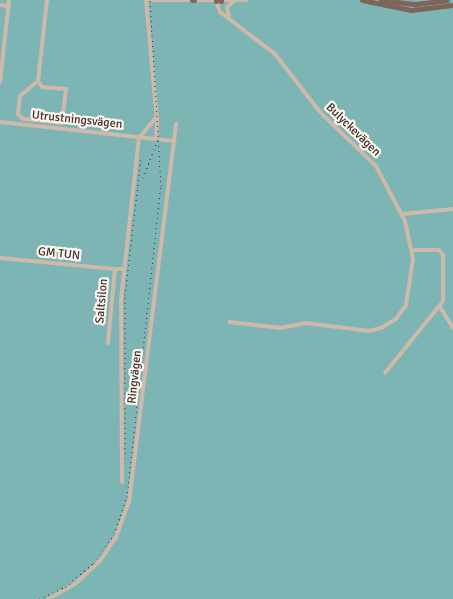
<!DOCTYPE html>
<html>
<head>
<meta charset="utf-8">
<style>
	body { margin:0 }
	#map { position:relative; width:453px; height:599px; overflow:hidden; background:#f5eadf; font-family:Signika,sans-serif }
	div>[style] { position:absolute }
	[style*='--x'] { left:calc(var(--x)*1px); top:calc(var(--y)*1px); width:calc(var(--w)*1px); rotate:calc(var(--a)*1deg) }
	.water>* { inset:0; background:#7cb5b4 }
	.minor>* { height:4px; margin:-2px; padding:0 2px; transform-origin:2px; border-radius:2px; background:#cfb9aa }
	.major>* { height:5px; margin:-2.5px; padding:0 2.5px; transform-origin:2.5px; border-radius:2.5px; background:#7f645a }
	.rail>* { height:1px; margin-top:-0.5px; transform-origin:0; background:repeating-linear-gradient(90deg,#3c2e2a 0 1px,transparent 0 5px) }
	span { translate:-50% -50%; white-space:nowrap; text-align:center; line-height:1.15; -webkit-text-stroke:4.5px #fcf4ed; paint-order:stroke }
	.street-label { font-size:12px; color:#3c2e2a }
</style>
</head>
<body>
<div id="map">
	<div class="water">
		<i style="clip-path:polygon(0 0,453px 0,453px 599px,0 599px)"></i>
	</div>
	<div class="minor">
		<i style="--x:146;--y:0;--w:121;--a:84.8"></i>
		<i style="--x:157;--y:121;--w:18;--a:93"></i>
		<i style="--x:146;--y:0;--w:100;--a:0"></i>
		<i style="--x:216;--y:1;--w:12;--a:70"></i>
		<i style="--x:220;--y:12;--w:69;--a:37.4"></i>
		<i style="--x:275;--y:54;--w:73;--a:52.2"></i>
		<i style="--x:320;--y:112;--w:78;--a:44"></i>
		<i style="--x:376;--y:166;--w:62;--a:62.2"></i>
		<i style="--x:405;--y:221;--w:39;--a:78"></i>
		<i style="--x:413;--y:259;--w:47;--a:98.7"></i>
		<i style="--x:406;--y:305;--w:17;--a:126"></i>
		<i style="--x:396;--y:319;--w:17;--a:149"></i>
		<i style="--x:381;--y:328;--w:12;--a:166"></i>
		<i style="--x:369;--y:331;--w:64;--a:-172.8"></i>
		<i style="--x:306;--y:323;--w:25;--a:169"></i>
		<i style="--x:281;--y:328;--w:52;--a:-173.4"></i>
		<i style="--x:0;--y:5;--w:8;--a:7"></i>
		<i style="--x:229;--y:17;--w:10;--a:-101"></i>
		<i style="--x:227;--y:7;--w:9;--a:-41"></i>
		<i style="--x:38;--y:81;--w:7;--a:56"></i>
		<i style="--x:42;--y:87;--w:24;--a:5"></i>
		<i style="--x:66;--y:89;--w:34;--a:97"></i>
		<i style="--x:62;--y:123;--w:39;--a:-174"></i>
		<i style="--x:23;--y:119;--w:7;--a:-135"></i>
		<i style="--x:18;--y:114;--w:18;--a:-84"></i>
		<i style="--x:20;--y:96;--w:23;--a:-40"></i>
		<i style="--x:38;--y:81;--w:81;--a:-83.7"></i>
		<i style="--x:0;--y:82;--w:82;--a:-83.7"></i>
		<i style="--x:0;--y:122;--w:175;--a:6.2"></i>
		<i style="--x:140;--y:137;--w:26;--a:-51"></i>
		<i style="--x:402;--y:214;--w:51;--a:-5.6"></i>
		<i style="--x:0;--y:258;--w:116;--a:5.5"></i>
		<i style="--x:440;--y:307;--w:25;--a:58"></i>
		<i style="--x:108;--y:343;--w:74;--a:-84.6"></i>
		<i style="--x:115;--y:269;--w:9;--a:0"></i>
		<i style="--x:385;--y:373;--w:92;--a:-51.1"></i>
		<i style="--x:443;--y:301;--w:46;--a:-90"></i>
		<i style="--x:443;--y:255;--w:6;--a:-129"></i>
		<i style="--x:439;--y:250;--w:27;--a:180"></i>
		<i style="--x:122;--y:482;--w:182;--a:-90.3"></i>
		<i style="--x:121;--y:300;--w:164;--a:-83.7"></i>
		<i style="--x:48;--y:599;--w:31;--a:-29"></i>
		<i style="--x:75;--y:584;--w:34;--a:-43"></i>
		<i style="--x:100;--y:561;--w:29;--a:-56"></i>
		<i style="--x:116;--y:537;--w:37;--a:-70"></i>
		<i style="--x:129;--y:502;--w:381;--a:-82.9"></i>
	</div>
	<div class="major">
		<i style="--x:192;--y:0;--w:2;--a:0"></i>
		<i style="--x:216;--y:0;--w:1;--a:90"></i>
		<i style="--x:362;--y:0;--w:50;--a:11.5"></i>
		<i style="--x:411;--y:10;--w:42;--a:-6.8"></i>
		<i style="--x:381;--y:0;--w:35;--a:7"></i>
		<i style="--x:416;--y:4;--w:31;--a:-7"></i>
		<i style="--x:221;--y:1;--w:1;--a:-90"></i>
	</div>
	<div class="rail">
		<i style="--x:143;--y:178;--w:42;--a:-69"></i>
		<i style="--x:125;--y:458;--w:163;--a:-90"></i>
		<i style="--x:125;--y:295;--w:137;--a:-83.3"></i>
		<i style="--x:39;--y:599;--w:29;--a:-25"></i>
		<i style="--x:65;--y:587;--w:38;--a:-40"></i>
		<i style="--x:94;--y:563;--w:35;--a:-55"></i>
		<i style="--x:114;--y:534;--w:39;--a:-71"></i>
		<i style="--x:127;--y:497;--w:313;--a:-83.8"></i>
		<i style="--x:161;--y:186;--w:186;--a:-93.4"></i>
	</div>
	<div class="street-label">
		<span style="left:77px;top:120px;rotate:6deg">Utrustningsvägen</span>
		<span style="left:353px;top:130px;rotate:44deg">Bulyckevägen</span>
		<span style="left:59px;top:254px;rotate:6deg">GM TUN</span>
		<span style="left:102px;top:301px;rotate:-85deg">Saltsilon</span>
		<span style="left:135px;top:377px;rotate:-84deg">Ringvägen</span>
	</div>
</div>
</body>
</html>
